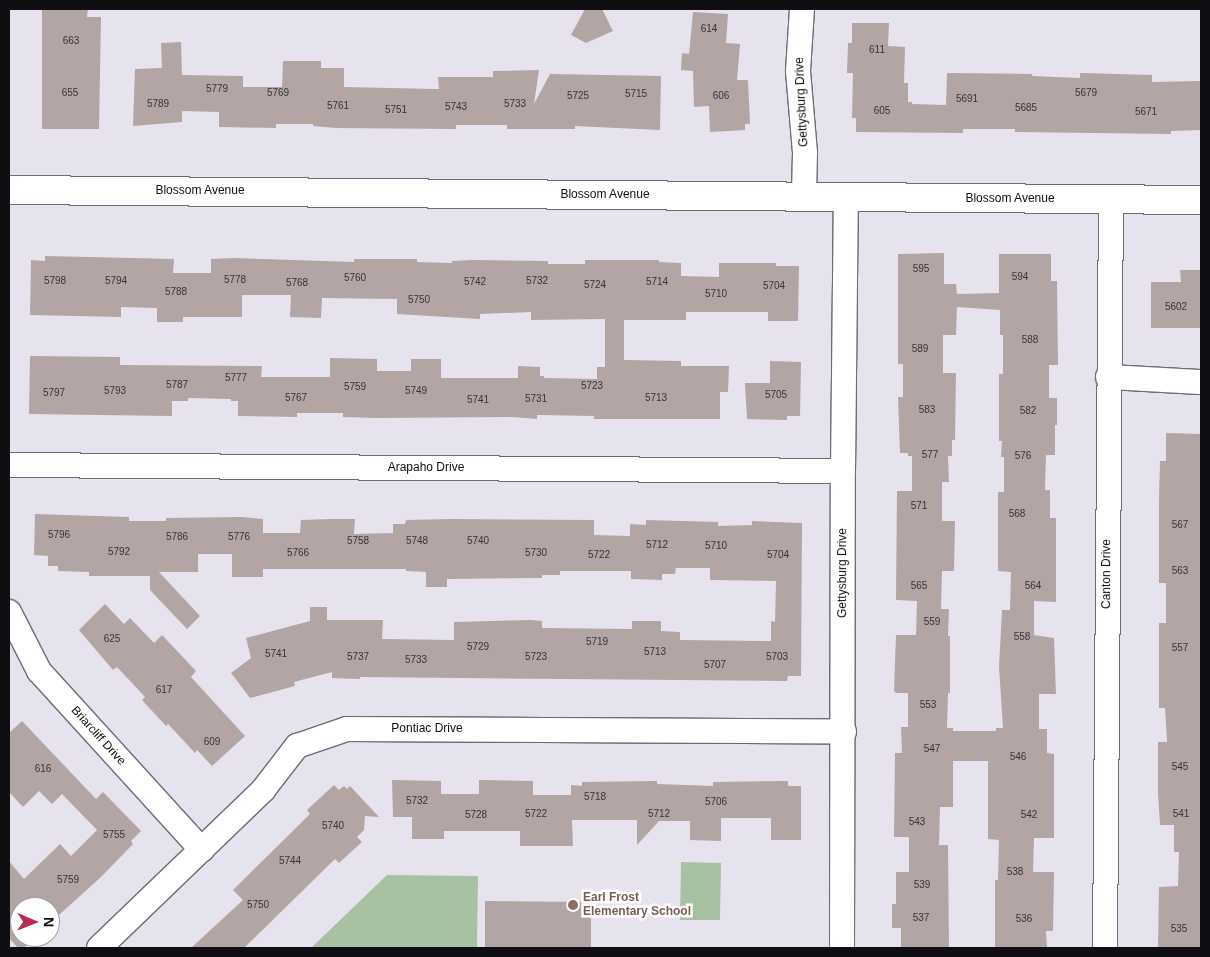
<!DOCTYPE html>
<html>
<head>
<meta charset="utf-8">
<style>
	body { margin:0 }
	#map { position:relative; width:1210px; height:957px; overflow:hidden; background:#e6e3ee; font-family:Arial,sans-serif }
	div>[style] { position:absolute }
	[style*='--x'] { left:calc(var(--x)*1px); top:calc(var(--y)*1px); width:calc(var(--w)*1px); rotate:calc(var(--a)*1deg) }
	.green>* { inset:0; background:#a8c1a2 }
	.building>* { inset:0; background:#b2a5a3 }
	.roads { filter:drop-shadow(1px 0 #6f6b75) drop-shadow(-1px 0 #6f6b75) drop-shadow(0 1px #6f6b75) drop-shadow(0 -1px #6f6b75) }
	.street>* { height:24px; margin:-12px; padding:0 12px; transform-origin:12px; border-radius:12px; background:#fff }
	.secondary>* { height:28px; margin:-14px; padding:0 14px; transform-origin:14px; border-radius:14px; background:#fff }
	.dots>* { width:14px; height:14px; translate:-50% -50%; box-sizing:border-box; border:2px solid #fff; border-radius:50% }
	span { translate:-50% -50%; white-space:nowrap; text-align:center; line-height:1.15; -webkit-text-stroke:5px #fff; paint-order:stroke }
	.number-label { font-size:10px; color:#383436 }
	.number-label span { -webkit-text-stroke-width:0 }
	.street-label { font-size:12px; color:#0f0e12 }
	.education-label { font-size:12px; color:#785e54; font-weight:700 }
	.left { translate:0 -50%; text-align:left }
	.frame { position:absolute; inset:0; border:10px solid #0f0e12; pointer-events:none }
	.north { position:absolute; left:10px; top:897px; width:50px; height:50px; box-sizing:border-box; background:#fff; border:1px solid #9f9fa0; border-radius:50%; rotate:91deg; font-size:14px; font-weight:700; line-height:20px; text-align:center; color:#0f0e12 }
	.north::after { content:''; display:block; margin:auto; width:18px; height:22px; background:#b92a55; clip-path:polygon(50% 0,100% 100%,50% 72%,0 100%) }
</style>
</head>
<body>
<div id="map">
	<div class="green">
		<i style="clip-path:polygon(681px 862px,721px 863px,720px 920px,680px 920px)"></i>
		<i style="clip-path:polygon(387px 875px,478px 876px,477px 948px,311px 948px)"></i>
	</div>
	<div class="building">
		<i style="clip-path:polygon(42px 9px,88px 9px,87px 17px,101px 17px,99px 129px,42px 129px)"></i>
		<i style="clip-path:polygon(585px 9px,602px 9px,613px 31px,586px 43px,571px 35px)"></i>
		<i style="clip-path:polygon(693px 12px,728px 14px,726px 43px,740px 44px,737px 80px,748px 80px,750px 124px,745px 124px,745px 130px,710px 132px,709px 106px,694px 107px,693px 71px,681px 70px,682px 53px,689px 54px)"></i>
		<i style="clip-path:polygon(852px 23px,889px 23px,888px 46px,905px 47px,904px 83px,908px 83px,908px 102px,912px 102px,912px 104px,946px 105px,947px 73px,1032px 74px,1032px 76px,1080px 78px,1080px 73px,1152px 75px,1152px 82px,1201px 81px,1201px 130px,1171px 131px,1171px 134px,1015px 132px,1015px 129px,963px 129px,963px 133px,856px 132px,856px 118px,852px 118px,853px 73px,847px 73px,848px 43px,852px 43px)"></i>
		<i style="clip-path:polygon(181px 42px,182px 75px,243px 76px,243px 87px,282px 87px,283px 61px,321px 61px,321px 68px,344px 68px,344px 87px,436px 89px,439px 89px,438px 77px,493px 77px,493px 71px,539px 70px,534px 104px,550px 74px,661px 76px,660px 130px,575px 126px,575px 129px,507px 129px,507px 125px,456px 125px,456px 129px,336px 128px,313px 126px,313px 124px,276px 124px,276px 128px,219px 127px,219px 112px,182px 111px,182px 122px,133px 126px,135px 69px,162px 68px,161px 43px)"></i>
		<i style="clip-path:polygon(evenodd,944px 253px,944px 284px,956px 284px,957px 294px,999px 293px,999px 254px,1051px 254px,1051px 281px,1057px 281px,1058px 365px,1049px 365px,1049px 398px,1057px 398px,1057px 425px,1055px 425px,1055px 455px,1046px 455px,1045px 490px,1050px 490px,1050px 518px,1056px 518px,1056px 602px,1034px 601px,1034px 635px,1054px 638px,1055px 667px,1056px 694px,1039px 694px,1039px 729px,1047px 729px,1047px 753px,1054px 754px,1054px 838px,1034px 838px,1033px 872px,1054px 872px,1053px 931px,1046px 931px,1047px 948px,995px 948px,995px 880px,998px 880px,999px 840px,988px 839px,988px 761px,953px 761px,953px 807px,940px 807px,939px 845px,948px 845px,949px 948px,901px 948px,901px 928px,892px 928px,892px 904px,896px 904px,896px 872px,909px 872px,909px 837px,894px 837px,895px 753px,902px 753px,901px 727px,908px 727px,908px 693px,896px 693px,894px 691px,896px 635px,916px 635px,917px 601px,896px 600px,897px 491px,912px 491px,912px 456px,908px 456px,908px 453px,900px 453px,898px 397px,903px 397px,903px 364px,898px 364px,898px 254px,944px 253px,957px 307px,1000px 310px,1000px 335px,1003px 335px,1003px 374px,999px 374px,999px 441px,1002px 441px,1001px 457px,1004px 457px,1004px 492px,998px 492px,998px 571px,1011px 572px,1010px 610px,1002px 610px,999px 667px,1003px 728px,996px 728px,996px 731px,953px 731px,953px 728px,947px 728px,948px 693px,950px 693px,950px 636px,948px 636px,949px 609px,941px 609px,942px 571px,954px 571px,955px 521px,942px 521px,942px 482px,949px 482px,948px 456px,952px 456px,952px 440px,955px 440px,956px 373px,943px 373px,943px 335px,956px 335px,957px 307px)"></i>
		<i style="clip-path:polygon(45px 256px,174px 259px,173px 273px,211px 273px,211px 259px,234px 258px,354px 262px,354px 259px,417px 259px,417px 262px,452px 263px,452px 261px,473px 260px,548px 261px,548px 264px,585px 264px,585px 260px,659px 260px,659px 262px,681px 263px,681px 276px,719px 277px,719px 263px,776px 263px,776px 266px,799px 266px,798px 321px,768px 321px,768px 312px,686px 312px,686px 320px,624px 320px,624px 360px,681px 361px,681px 366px,729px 366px,728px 392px,720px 392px,720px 419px,594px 419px,594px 416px,537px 415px,537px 419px,512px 417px,375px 418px,343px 417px,343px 413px,297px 413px,297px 417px,238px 416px,238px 401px,231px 401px,231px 399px,188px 398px,188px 401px,172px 401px,172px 416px,29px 414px,30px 356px,120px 357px,120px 365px,262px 366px,261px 377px,330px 377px,330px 358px,377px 359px,377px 371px,411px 371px,411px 359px,441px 359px,441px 378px,518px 378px,518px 366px,540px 367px,540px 376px,544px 376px,544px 378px,597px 379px,597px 367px,605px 367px,605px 319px,531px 320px,531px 312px,480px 314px,480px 319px,397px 314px,397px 299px,322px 298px,321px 318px,290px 317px,291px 295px,242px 295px,242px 317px,183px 317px,183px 322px,157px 322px,157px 308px,121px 307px,121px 317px,30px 315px,31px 260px,45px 261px)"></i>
		<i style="clip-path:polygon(1180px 270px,1201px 270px,1201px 328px,1151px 328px,1151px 282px,1181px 282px)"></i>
		<i style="clip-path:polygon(770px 361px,801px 362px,800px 416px,787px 416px,787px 420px,747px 419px,745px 383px,770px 383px)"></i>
		<i style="clip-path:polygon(1166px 433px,1201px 434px,1201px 948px,1158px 948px,1159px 887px,1178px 886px,1179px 852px,1174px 852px,1174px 825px,1160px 825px,1158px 793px,1158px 742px,1167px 742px,1165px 708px,1159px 708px,1159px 623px,1166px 623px,1166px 583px,1159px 583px,1159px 499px,1160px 461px,1166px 461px)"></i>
		<i style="clip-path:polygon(35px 514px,129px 517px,129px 521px,166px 521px,166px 518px,241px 517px,263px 519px,263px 533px,300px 533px,301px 520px,331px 519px,355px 519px,354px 534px,393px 533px,393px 524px,405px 524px,406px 520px,452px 519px,594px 520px,594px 535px,630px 536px,630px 524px,646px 525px,646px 520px,718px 522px,718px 526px,752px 525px,752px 521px,802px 523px,801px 676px,788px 676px,787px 681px,360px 677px,360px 679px,332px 678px,332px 672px,294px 682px,295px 686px,250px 698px,231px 673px,251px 658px,246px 638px,310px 621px,310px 607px,327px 607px,327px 620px,383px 620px,382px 639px,454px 640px,454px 622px,532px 620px,542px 621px,542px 628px,632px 629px,632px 621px,661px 621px,661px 631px,680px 632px,680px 640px,771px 641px,771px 621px,775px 622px,776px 581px,710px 580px,710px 568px,676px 568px,675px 574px,662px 574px,662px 580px,631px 579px,631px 571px,560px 571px,560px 575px,542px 575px,542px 578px,447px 579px,447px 587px,426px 587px,426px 572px,406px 571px,406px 569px,263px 569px,263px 577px,232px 577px,232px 554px,198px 554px,198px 572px,159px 572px,200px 616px,187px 629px,150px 590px,150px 576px,89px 576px,89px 572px,58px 571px,58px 566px,48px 566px,48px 556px,34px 555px)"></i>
		<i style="clip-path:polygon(105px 604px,124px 624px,130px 618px,154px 643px,162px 635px,196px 671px,191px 677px,245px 736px,212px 766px,197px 750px,195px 753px,168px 724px,166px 726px,142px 700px,145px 697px,117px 667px,113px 670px,79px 630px)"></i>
		<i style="clip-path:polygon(22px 721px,96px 799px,103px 792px,141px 831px,131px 841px,133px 844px,101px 877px,50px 923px,50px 907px,20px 907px,20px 937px,35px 937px,24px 948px,18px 948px,9px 938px,9px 861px,24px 879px,60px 844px,71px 856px,97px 830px,62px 794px,52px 804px,39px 791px,23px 807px,9px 792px,9px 733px)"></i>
		<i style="clip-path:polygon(392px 780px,441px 781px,441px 794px,479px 794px,479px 780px,533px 781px,533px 795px,571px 795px,571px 785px,582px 786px,582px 782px,657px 781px,657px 784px,713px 786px,713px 782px,788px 781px,788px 786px,801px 786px,801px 840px,771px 840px,771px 818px,721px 818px,721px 841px,690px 840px,690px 821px,659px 821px,637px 845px,637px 820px,572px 820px,573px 846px,520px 846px,520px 831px,444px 831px,444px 839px,412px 839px,412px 817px,393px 817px)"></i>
		<i style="clip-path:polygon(334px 785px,339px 790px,344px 786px,347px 789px,350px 786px,379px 817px,365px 816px,364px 830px,357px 837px,362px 842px,339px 863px,335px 859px,244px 948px,191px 948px,243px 900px,233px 890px,310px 814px,307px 810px)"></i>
		<i style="clip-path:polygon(485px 901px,591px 902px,591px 948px,485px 948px)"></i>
	</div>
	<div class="roads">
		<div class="street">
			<i style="--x:802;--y:9;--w:62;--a:93.7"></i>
			<i style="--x:798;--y:71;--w:82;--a:85.1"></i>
			<i style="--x:805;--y:153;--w:42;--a:91.4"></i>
			<i style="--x:1108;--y:377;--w:93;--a:3.1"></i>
			<i style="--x:9;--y:465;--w:834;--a:0.41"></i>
			<i style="--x:9;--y:612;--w:66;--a:63"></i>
			<i style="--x:39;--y:671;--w:242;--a:47.7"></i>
			<i style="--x:99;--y:948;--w:228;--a:-43.9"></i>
			<i style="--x:263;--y:790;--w:56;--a:-52.3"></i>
			<i style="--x:297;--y:746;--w:53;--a:-18.8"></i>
			<i style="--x:347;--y:729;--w:497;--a:0.3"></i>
			<i style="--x:842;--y:948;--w:477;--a:-89.9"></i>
			<i style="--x:843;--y:471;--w:274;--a:-89.4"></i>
			<i style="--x:1105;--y:948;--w:749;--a:-89.54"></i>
		</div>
		<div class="secondary">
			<i style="--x:9;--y:190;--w:1192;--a:0.48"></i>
		</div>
	</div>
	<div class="dots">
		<i style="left:573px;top:905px;background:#8d6e63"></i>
	</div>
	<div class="number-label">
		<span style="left:709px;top:29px">614</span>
		<span style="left:71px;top:41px">663</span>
		<span style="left:877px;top:50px">611</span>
		<span style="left:217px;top:89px">5779</span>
		<span style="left:70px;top:93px">655</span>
		<span style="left:278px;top:93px">5769</span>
		<span style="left:1086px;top:93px">5679</span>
		<span style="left:636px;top:94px">5715</span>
		<span style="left:578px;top:96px">5725</span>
		<span style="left:721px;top:96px">606</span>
		<span style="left:967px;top:99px">5691</span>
		<span style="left:158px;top:104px">5789</span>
		<span style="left:515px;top:104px">5733</span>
		<span style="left:338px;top:106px">5761</span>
		<span style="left:456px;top:107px">5743</span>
		<span style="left:1026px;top:108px">5685</span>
		<span style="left:396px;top:110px">5751</span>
		<span style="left:882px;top:111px">605</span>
		<span style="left:1146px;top:112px">5671</span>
		<span style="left:921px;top:269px">595</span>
		<span style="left:1020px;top:277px">594</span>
		<span style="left:355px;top:278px">5760</span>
		<span style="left:235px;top:280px">5778</span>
		<span style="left:55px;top:281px">5798</span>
		<span style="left:116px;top:281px">5794</span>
		<span style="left:537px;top:281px">5732</span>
		<span style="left:475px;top:282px">5742</span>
		<span style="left:657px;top:282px">5714</span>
		<span style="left:297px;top:283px">5768</span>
		<span style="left:595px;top:285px">5724</span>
		<span style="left:774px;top:286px">5704</span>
		<span style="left:176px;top:292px">5788</span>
		<span style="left:716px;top:294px">5710</span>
		<span style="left:419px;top:300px">5750</span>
		<span style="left:1176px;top:307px">5602</span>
		<span style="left:1030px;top:340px">588</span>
		<span style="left:920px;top:349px">589</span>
		<span style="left:236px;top:378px">5777</span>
		<span style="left:177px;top:385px">5787</span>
		<span style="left:592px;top:386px">5723</span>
		<span style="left:355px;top:387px">5759</span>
		<span style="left:115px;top:391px">5793</span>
		<span style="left:416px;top:391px">5749</span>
		<span style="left:54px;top:393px">5797</span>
		<span style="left:776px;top:395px">5705</span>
		<span style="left:296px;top:398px">5767</span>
		<span style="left:656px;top:398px">5713</span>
		<span style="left:536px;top:399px">5731</span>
		<span style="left:478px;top:400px">5741</span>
		<span style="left:927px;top:410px">583</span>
		<span style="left:1028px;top:411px">582</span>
		<span style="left:930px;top:455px">577</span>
		<span style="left:1023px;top:456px">576</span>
		<span style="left:919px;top:506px">571</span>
		<span style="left:1017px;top:514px">568</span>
		<span style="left:1180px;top:525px">567</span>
		<span style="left:59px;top:535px">5796</span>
		<span style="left:177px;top:537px">5786</span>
		<span style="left:239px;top:537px">5776</span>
		<span style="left:358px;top:541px">5758</span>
		<span style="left:417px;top:541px">5748</span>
		<span style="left:478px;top:541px">5740</span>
		<span style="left:657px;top:545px">5712</span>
		<span style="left:716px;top:546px">5710</span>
		<span style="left:119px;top:552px">5792</span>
		<span style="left:298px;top:553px">5766</span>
		<span style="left:536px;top:553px">5730</span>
		<span style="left:599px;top:555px">5722</span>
		<span style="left:778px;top:555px">5704</span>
		<span style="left:1180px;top:571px">563</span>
		<span style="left:919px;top:586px">565</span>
		<span style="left:1033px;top:586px">564</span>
		<span style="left:932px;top:622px">559</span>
		<span style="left:1022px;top:637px">558</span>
		<span style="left:112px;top:639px">625</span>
		<span style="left:597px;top:642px">5719</span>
		<span style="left:478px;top:647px">5729</span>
		<span style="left:1180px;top:648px">557</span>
		<span style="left:655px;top:652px">5713</span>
		<span style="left:276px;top:654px">5741</span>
		<span style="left:358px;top:657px">5737</span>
		<span style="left:536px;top:657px">5723</span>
		<span style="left:777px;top:657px">5703</span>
		<span style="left:416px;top:660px">5733</span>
		<span style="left:715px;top:665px">5707</span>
		<span style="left:164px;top:690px">617</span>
		<span style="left:928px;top:705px">553</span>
		<span style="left:212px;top:742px">609</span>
		<span style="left:932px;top:749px">547</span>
		<span style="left:1018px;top:757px">546</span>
		<span style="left:1180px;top:767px">545</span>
		<span style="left:43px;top:769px">616</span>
		<span style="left:595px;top:797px">5718</span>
		<span style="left:417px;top:801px">5732</span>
		<span style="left:716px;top:802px">5706</span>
		<span style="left:536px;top:814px">5722</span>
		<span style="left:659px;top:814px">5712</span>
		<span style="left:1181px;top:814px">541</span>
		<span style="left:476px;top:815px">5728</span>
		<span style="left:1029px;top:815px">542</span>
		<span style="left:917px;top:822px">543</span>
		<span style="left:333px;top:826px">5740</span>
		<span style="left:114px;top:835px">5755</span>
		<span style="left:290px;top:861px">5744</span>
		<span style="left:1015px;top:872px">538</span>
		<span style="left:68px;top:880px">5759</span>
		<span style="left:922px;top:885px">539</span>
		<span style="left:258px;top:905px">5750</span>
		<span style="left:921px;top:918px">537</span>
		<span style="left:1024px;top:919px">536</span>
		<span style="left:1179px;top:929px">535</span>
	</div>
	<div class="street-label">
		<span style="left:802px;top:102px;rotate:-93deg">Gettysburg Drive</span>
		<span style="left:200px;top:191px">Blossom Avenue</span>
		<span style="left:605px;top:195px">Blossom Avenue</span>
		<span style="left:1010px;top:199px">Blossom Avenue</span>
		<span style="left:426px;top:468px">Arapaho Drive</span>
		<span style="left:843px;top:573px;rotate:-90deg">Gettysburg Drive</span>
		<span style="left:1107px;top:574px;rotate:-90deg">Canton Drive</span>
		<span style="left:427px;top:729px">Pontiac Drive</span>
		<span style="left:98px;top:736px;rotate:48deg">Briarcliff Drive</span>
	</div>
	<div class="education-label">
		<span class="left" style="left:583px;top:905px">Earl Frost<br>Elementary School</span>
	</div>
	<div class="frame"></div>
	<div class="north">N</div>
</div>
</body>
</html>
